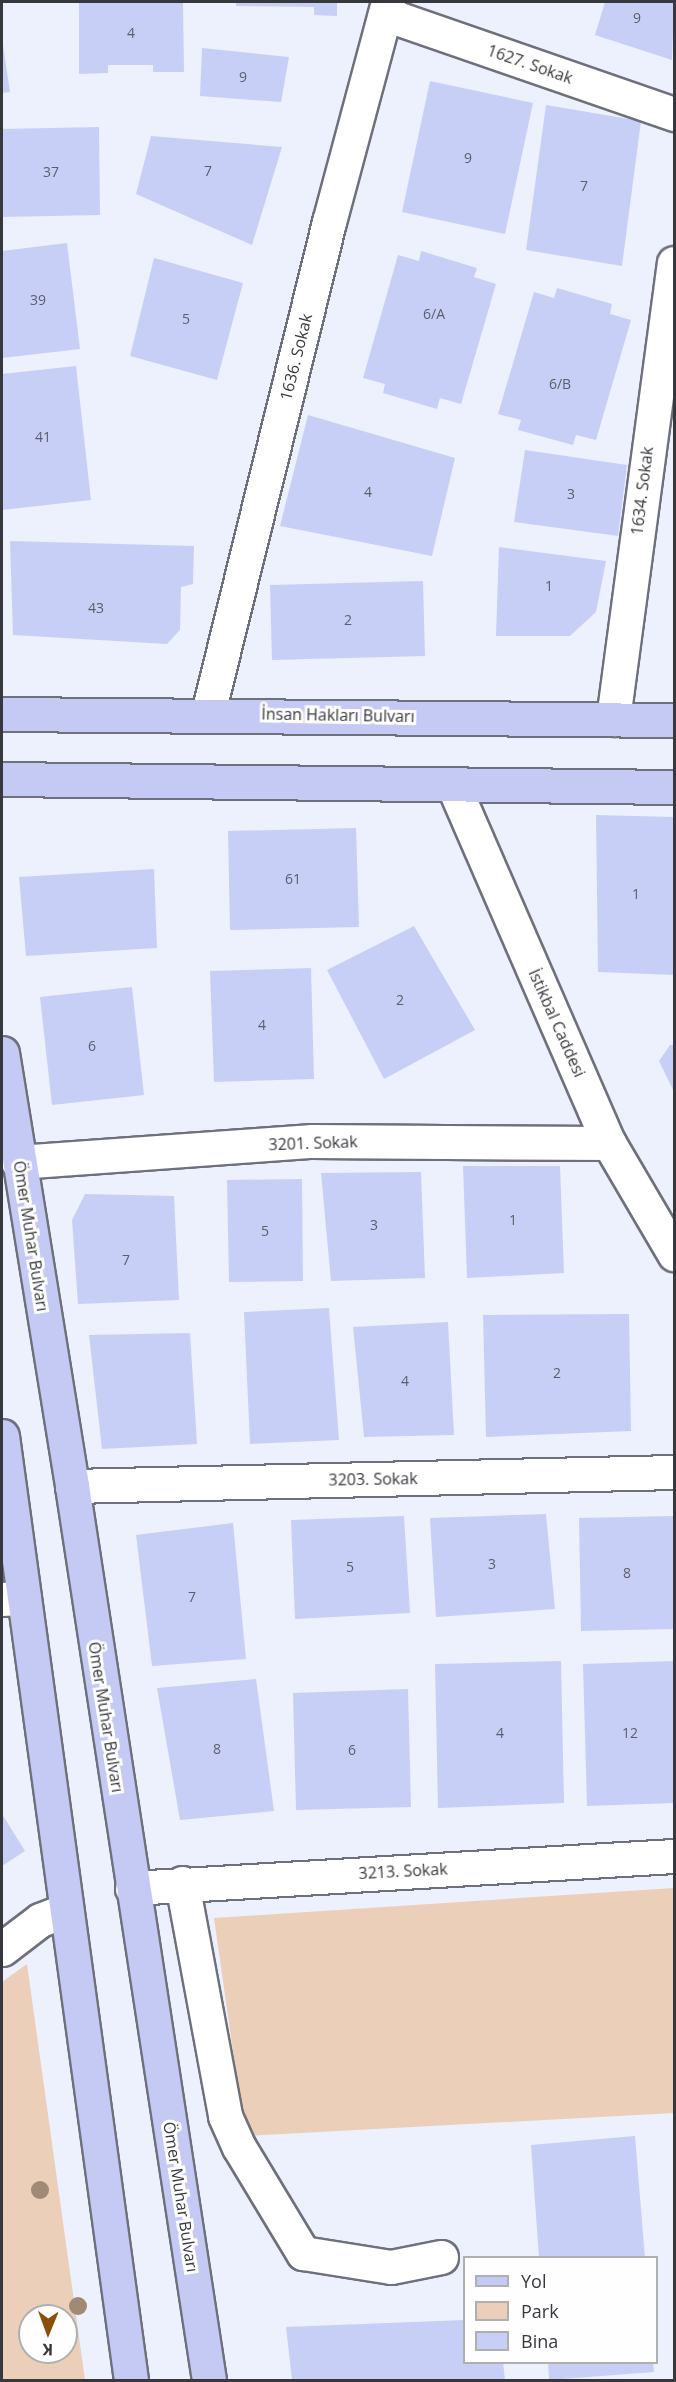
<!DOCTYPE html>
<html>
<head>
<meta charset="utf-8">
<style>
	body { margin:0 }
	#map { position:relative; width:676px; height:2382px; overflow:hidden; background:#edf0fd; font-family:"Open Sans",sans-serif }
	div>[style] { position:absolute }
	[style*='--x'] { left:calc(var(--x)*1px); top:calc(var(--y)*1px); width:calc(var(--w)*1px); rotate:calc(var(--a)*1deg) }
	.green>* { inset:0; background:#ebcfb8 }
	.building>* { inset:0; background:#c8cff6 }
	.roads { filter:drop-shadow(2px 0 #6e707b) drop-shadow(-2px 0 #6e707b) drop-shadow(0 2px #6e707b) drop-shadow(0 -2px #6e707b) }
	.minor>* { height:33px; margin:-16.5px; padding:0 16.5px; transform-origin:16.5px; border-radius:16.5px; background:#fff }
	.major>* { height:33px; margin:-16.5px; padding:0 16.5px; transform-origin:16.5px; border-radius:16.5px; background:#c4caf4 }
	.trees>* { width:18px; height:18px; margin:-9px; border-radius:50%; background:#a18a75 }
	span { translate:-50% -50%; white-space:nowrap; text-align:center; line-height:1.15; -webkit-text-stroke:6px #fefefe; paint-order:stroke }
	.number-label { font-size:14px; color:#5b5e6b }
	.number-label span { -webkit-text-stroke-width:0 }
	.street-label { font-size:16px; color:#37383d }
	.frame { position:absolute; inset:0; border:3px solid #37383d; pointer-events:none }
	.legend { position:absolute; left:463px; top:2256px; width:195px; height:108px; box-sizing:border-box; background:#fefefe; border:2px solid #aeafb1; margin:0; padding:8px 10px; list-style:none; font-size:18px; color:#37383d }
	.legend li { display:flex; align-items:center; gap:12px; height:30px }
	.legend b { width:30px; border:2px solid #aeafb1 }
	.north { position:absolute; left:18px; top:2304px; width:60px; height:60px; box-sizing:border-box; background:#fefefe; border:2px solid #aeafb1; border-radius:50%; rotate:181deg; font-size:16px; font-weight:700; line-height:24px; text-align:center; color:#37383d }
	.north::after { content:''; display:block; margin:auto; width:21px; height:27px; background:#8a4f0a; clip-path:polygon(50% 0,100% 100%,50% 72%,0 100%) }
</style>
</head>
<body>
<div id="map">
	<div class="green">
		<i style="clip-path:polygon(674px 1888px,674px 2113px,245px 2136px,214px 1918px)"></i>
		<i style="clip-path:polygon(evenodd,27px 1964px,85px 2380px,2px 2380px,2px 1982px,27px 1964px,30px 2316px,66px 2316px,66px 2352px,30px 2352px,30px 2316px)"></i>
	</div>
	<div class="building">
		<i style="clip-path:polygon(79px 2px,183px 2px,184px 72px,153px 72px,153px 65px,108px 65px,108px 73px,79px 74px)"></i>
		<i style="clip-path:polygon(236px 2px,337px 2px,337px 16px,314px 15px,314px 7px,236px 6px)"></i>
		<i style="clip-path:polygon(605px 2px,674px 2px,672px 60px,595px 35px)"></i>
		<i style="clip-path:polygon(2px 38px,10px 92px,2px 93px)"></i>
		<i style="clip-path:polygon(202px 48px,289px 57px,281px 102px,200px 96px)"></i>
		<i style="clip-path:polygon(430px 81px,533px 103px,505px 234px,402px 212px)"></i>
		<i style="clip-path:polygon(546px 105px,641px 121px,622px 266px,526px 250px)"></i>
		<i style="clip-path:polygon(99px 127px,100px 215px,2px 217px,2px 129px)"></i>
		<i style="clip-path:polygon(151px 136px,282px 147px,252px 245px,136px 194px)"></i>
		<i style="clip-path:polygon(67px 243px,80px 349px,2px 358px,2px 251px)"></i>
		<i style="clip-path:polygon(421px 251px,477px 268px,474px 277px,496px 284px,461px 404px,440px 398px,437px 409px,383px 393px,385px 384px,363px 378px,398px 255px,419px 261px)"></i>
		<i style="clip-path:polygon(154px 258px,243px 283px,217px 380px,130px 356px)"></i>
		<i style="clip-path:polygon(557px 288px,612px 304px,610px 314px,631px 320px,596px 440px,576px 435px,573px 445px,518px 430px,521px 420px,498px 414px,534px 292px,554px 298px)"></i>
		<i style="clip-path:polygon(76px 366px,91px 500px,2px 510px,2px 374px)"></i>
		<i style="clip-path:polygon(308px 415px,455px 458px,432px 556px,280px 526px)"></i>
		<i style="clip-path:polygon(525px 450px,627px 465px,618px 536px,514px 522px)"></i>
		<i style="clip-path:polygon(10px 541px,194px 546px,193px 584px,181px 587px,180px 630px,167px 644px,13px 635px)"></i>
		<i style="clip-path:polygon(499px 547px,606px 561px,596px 612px,570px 636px,496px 636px)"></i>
		<i style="clip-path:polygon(423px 581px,425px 656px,272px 660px,270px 585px)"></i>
		<i style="clip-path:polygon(596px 815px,674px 817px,674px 975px,598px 972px)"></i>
		<i style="clip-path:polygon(356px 828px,359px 927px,230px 930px,228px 831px)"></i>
		<i style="clip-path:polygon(154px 869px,157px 948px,26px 956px,19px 877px)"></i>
		<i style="clip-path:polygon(414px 926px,475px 1030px,384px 1079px,327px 970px)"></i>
		<i style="clip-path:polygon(311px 968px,314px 1079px,214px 1082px,210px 971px)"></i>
		<i style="clip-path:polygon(132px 987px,144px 1095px,52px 1105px,40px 997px)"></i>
		<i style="clip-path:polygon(670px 1045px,674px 1045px,674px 1092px,659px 1061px)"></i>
		<i style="clip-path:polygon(463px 1166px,560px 1166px,564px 1273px,467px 1278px)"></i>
		<i style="clip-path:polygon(421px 1172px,425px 1278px,331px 1281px,321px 1173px)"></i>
		<i style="clip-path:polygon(302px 1179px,303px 1281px,229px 1282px,227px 1180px)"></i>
		<i style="clip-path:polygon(85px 1194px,174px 1196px,179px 1300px,78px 1304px,72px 1220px)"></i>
		<i style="clip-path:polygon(329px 1308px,339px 1440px,250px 1444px,244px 1312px)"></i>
		<i style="clip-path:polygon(629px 1314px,631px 1431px,486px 1437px,483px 1315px)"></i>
		<i style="clip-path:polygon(448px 1322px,454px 1435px,364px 1437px,353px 1327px)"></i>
		<i style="clip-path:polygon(190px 1333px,197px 1444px,102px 1449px,89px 1335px)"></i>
		<i style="clip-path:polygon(546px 1514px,555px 1609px,436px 1617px,430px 1518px)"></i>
		<i style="clip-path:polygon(404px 1516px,410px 1613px,295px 1619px,291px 1520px)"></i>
		<i style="clip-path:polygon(674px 1516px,674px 1629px,581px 1631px,579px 1518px)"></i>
		<i style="clip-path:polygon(233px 1523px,246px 1659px,152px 1666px,136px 1535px)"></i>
		<i style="clip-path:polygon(561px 1661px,564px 1803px,438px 1808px,435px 1664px)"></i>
		<i style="clip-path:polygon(674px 1661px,674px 1803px,587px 1806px,583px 1664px)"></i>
		<i style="clip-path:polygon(256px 1679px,274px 1811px,180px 1820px,157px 1688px)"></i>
		<i style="clip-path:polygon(408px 1689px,411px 1807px,296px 1810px,293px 1693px)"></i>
		<i style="clip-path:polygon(2px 1814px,25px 1851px,2px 1866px)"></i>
		<i style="clip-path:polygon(635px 2136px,645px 2258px,539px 2258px,531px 2145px)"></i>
		<i style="clip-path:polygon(464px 2320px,464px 2362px,503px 2362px,505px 2380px,292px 2380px,286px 2327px)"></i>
		<i style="clip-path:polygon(548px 2362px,653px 2362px,654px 2372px,549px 2380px)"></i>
	</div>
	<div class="roads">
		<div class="minor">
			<i style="--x:385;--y:14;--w:306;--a:19.1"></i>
			<i style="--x:208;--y:713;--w:506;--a:-76.16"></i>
			<i style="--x:329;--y:222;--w:228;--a:-75"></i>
			<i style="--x:613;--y:719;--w:460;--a:-82.4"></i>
			<i style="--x:453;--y:785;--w:391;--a:66.5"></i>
			<i style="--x:609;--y:1143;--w:129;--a:59.6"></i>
			<i style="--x:18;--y:1162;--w:295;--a:-4.1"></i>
			<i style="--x:312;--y:1141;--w:297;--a:0.4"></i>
			<i style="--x:72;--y:1486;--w:602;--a:-1.33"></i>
			<i style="--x:2;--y:1599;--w:22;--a:-3"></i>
			<i style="--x:182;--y:1883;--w:237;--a:79.5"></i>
			<i style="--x:225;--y:2116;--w:34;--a:66"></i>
			<i style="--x:239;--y:2147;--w:124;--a:58.9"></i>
			<i style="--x:303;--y:2253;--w:89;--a:9"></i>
			<i style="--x:391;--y:2267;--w:51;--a:-11.3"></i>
			<i style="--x:132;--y:1888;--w:543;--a:-3.38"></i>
			<i style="--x:2;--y:1949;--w:48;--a:-37.3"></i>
			<i style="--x:40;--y:1920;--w:28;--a:-21"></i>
		</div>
		<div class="major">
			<i style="--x:2;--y:714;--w:672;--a:0.51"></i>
			<i style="--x:2;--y:779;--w:672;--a:0.68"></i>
			<i style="--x:2;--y:1053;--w:439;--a:80.8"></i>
			<i style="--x:72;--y:1486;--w:904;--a:81.29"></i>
			<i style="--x:2;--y:1436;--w:953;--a:82.22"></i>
		</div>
	</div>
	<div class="trees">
		<i style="left:40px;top:2190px"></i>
		<i style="left:78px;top:2306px"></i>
	</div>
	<div class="number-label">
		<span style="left:637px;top:18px">9</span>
		<span style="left:131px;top:33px">4</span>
		<span style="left:243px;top:77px">9</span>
		<span style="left:468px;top:158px">9</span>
		<span style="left:208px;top:171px">7</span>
		<span style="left:51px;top:172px">37</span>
		<span style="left:584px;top:186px">7</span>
		<span style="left:38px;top:300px">39</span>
		<span style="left:434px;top:314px">6/A</span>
		<span style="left:186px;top:319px">5</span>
		<span style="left:560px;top:384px">6/B</span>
		<span style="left:43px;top:437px">41</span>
		<span style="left:368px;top:492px">4</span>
		<span style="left:571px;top:494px">3</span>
		<span style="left:549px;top:586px">1</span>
		<span style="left:96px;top:608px">43</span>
		<span style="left:348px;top:620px">2</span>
		<span style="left:293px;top:879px">61</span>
		<span style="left:636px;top:894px">1</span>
		<span style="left:400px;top:1000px">2</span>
		<span style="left:262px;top:1025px">4</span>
		<span style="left:92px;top:1046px">6</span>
		<span style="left:513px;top:1220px">1</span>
		<span style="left:374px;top:1225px">3</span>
		<span style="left:265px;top:1231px">5</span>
		<span style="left:126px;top:1260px">7</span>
		<span style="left:557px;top:1373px">2</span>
		<span style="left:405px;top:1381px">4</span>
		<span style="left:492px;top:1564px">3</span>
		<span style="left:350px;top:1567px">5</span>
		<span style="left:627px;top:1573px">8</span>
		<span style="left:192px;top:1597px">7</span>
		<span style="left:500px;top:1733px">4</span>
		<span style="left:630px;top:1733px">12</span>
		<span style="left:217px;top:1749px">8</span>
		<span style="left:352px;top:1750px">6</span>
	</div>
	<div class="street-label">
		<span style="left:530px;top:64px;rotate:19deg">1627. Sokak</span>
		<span style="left:296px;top:357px;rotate:-76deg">1636. Sokak</span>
		<span style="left:642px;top:491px;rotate:-83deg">1634. Sokak</span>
		<span style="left:338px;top:715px;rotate:1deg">İnsan Hakları Bulvarı</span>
		<span style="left:557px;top:1023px;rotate:66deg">İstikbal Caddesi</span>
		<span style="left:313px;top:1143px;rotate:-2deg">3201. Sokak</span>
		<span style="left:31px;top:1236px;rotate:81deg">Ömer Muhar Bulvarı</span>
		<span style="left:373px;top:1479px;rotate:-1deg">3203. Sokak</span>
		<span style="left:106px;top:1717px;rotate:81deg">Ömer Muhar Bulvarı</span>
		<span style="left:403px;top:1871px;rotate:-3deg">3213. Sokak</span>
		<span style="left:181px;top:2197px;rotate:81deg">Ömer Muhar Bulvarı</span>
	</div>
	<div class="frame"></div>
	<ul class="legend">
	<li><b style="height:8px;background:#c4caf4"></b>Yol</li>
	<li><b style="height:16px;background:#ebcfb8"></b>Park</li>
	<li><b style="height:16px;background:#c8cff6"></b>Bina</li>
	</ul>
	<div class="north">K</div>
</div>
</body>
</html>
